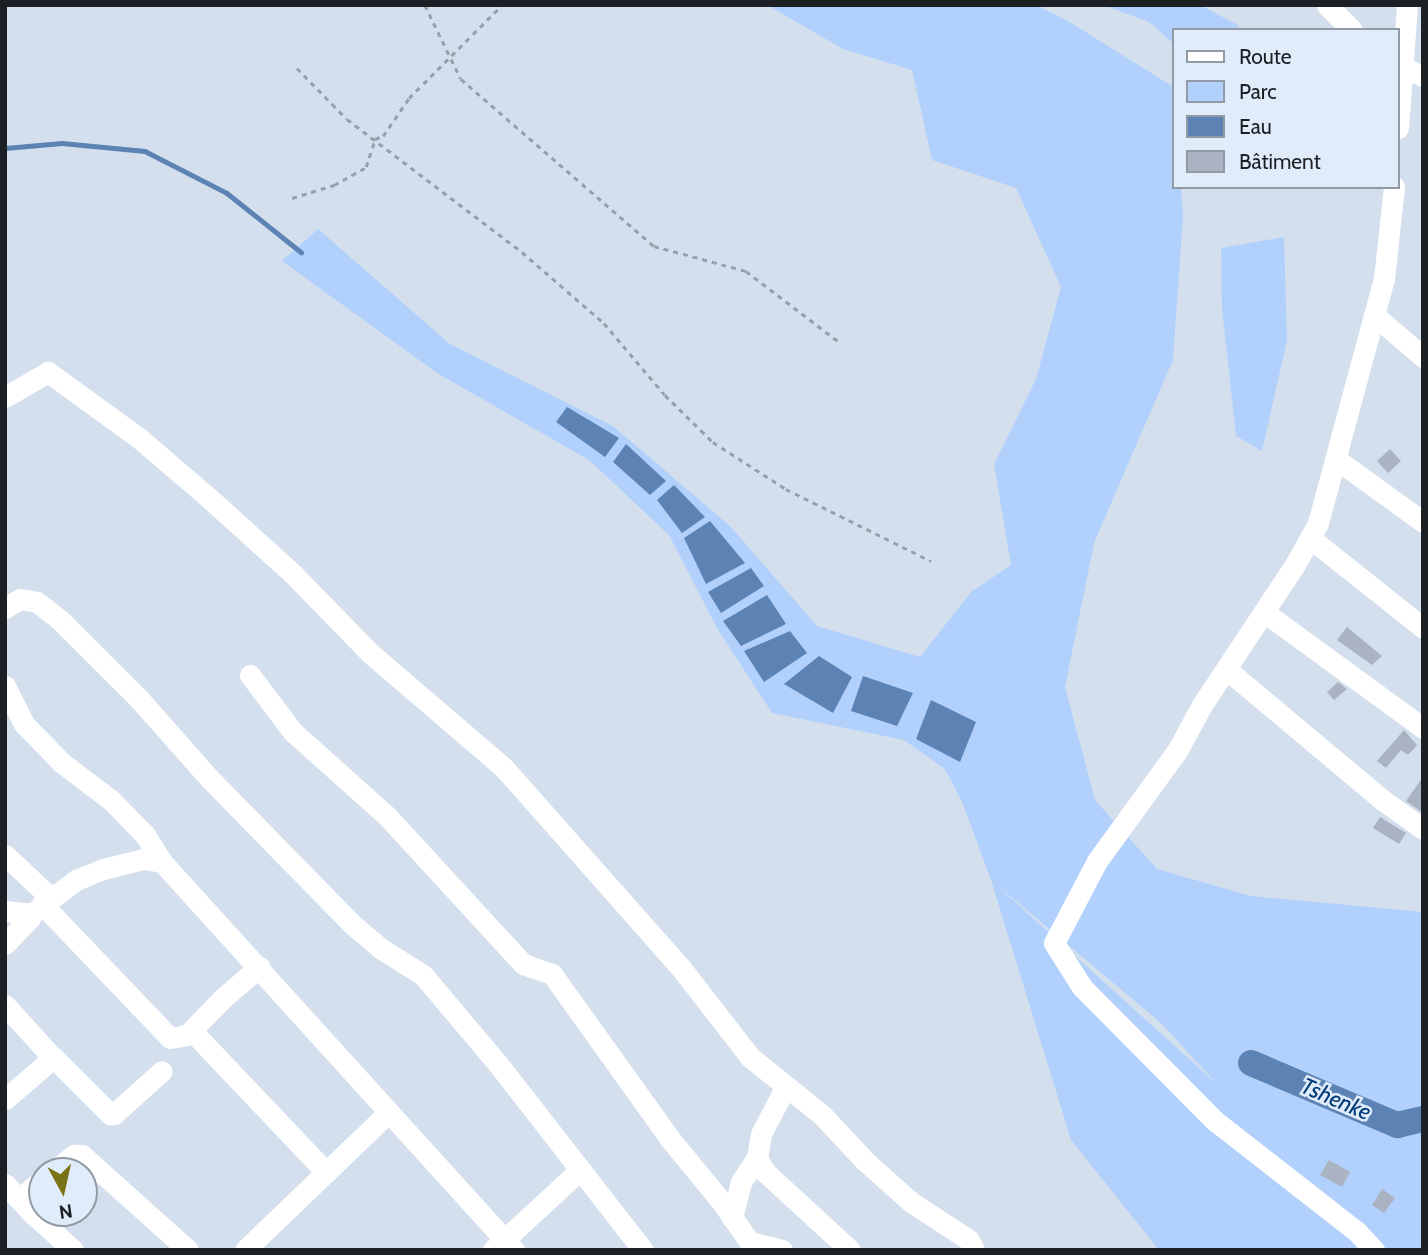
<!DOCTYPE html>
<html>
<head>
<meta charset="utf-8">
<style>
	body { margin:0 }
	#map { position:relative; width:1428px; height:1255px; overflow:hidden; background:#d4dfee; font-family:Cabin,sans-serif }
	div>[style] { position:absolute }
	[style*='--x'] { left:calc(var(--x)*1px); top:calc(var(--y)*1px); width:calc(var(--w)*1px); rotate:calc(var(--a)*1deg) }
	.green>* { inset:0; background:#b1d1fc }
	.water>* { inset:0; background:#5d83b5 }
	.stream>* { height:4.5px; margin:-2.25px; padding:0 2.25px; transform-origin:2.25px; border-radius:2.25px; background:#5d83b5 }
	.river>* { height:26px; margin:-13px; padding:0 13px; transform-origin:13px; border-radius:13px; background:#5d83b5 }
	.building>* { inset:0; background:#a9b3c1 }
	.path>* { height:2.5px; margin-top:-1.25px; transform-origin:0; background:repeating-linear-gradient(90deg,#969fab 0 5px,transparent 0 10px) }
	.minor>* { height:21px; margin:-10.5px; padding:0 10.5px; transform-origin:10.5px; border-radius:10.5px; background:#fff }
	span { translate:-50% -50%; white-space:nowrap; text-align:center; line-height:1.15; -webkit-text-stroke:5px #e1ecfb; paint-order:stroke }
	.water-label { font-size:23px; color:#033b79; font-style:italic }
	.frame { position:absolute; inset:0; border:7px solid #1c2025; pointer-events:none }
	.legend { position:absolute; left:1172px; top:28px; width:228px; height:161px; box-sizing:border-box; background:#e1ecfb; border:2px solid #929aa5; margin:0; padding:9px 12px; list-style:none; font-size:21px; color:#1c2025 }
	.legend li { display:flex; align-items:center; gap:14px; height:35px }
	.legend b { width:35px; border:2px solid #929aa5 }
	.north { position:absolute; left:28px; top:1157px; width:70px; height:70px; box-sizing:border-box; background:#e1ecfb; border:2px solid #929aa5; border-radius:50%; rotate:172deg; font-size:19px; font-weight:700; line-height:28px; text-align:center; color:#1c2025 }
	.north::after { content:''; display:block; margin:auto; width:24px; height:32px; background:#797315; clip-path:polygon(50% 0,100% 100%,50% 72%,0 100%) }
</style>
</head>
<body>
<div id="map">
	<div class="green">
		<i style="clip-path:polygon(evenodd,767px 5px,1036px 5px,1068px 21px,1172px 86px,1174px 187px,1181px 187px,1183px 216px,1173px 360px,1094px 543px,1065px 687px,1095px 800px,1157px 869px,1251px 896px,1423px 912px,1423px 1250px,1159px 1250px,1071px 1140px,991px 880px,962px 802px,945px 769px,904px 740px,772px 713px,717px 628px,669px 535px,589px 460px,437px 373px,282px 261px,318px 229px,450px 344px,613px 426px,731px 527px,817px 626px,920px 657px,971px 592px,1011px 565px,994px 464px,1036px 379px,1061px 287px,1016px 188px,932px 160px,912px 70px,843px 49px,767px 5px,1004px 891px,1162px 1024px,1217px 1084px,1004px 892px,1004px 891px)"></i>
		<i style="clip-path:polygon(1103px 5px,1200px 5px,1238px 25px,1240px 30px,1174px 30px,1174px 44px,1149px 22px)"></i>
		<i style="clip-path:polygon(1284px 237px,1287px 340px,1262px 451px,1236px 436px,1222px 309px,1221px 248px)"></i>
	</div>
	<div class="water">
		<i style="clip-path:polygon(567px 407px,619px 438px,605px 457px,556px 422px)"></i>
		<i style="clip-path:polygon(626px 444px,666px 481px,650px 495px,613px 462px)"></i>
		<i style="clip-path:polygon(674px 485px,705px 517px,682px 533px,657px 500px)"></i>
		<i style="clip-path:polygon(710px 521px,745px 563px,706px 584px,684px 538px)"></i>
		<i style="clip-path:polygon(751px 568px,764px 586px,721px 613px,708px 592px)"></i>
		<i style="clip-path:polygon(767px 595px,786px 624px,741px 646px,723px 621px)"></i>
		<i style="clip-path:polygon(790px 631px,807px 653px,764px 682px,744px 651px)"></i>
		<i style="clip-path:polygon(819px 656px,852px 677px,833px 713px,784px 684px)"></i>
		<i style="clip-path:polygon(863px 676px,913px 693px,897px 726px,851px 711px)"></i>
		<i style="clip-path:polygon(931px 700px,976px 722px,960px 762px,916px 739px)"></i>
	</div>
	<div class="stream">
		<i style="--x:5;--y:148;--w:57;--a:-5"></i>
		<i style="--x:62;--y:143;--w:83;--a:5.5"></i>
		<i style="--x:145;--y:151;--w:92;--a:27.1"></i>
		<i style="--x:227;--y:193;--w:95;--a:38.6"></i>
	</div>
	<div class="river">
		<i style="--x:1251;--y:1063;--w:159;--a:23"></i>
		<i style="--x:1397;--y:1125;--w:27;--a:-13"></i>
	</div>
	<div class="building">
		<i style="clip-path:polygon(1390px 449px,1401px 461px,1388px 473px,1377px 461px)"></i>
		<i style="clip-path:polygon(1347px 627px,1382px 656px,1372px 665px,1337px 640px)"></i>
		<i style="clip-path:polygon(1338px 682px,1347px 689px,1334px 700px,1327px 692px)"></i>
		<i style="clip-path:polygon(1404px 730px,1417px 745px,1408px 755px,1401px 750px,1386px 768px,1377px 761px)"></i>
		<i style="clip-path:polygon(1423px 777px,1423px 813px,1406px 801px)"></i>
		<i style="clip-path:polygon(1380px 817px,1406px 833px,1399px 844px,1373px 828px)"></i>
		<i style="clip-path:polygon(1329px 1160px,1350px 1172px,1342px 1187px,1320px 1175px)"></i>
		<i style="clip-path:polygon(1382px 1189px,1395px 1198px,1384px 1213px,1372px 1205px)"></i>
	</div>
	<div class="path">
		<i style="--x:425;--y:5;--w:82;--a:64.1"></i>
		<i style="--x:461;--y:79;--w:255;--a:40.9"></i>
		<i style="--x:654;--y:246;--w:95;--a:15.2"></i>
		<i style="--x:746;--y:271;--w:116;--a:37.3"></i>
		<i style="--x:297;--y:68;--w:71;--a:45.6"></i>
		<i style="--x:347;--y:119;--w:220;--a:37.2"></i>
		<i style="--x:522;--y:252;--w:108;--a:40.9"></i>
		<i style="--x:604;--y:323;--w:94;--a:49.7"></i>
		<i style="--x:665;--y:395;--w:67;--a:44.4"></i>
		<i style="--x:713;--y:442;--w:87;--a:32.8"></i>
		<i style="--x:786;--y:489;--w:162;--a:26.4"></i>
		<i style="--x:292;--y:198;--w:44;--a:-17.2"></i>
		<i style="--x:334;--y:185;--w:37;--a:-29"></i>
		<i style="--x:366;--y:167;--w:29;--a:-72"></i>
		<i style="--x:375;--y:139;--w:9;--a:-21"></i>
		<i style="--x:383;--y:136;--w:46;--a:-55.6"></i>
		<i style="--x:409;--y:98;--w:132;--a:-45"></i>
	</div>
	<div class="minor">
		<i style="--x:1327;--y:5;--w:35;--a:45"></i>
		<i style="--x:1398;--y:65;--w:27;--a:24"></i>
		<i style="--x:1398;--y:128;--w:123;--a:-85.8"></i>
		<i style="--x:1374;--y:315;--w:65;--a:40.6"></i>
		<i style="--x:5;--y:397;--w:50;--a:-30.2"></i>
		<i style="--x:48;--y:372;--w:112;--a:36"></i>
		<i style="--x:139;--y:438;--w:92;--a:40.6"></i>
		<i style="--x:209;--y:498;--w:113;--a:42.1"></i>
		<i style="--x:293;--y:574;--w:110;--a:45.7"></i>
		<i style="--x:370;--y:653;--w:177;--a:40.6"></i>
		<i style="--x:504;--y:768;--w:267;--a:48.5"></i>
		<i style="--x:681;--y:968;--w:113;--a:52.2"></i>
		<i style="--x:750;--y:1057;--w:92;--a:38.9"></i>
		<i style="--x:822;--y:1115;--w:63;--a:46.9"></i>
		<i style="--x:865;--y:1161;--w:62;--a:41.7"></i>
		<i style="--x:911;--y:1202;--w:69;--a:33.2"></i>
		<i style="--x:969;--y:1240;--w:11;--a:63"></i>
		<i style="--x:1336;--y:459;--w:107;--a:35.9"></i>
		<i style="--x:1310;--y:538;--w:144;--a:38.5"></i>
		<i style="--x:5;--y:608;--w:17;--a:-31"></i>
		<i style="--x:20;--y:599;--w:17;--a:10"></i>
		<i style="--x:37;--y:602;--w:31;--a:38"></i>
		<i style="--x:61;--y:621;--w:112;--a:45"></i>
		<i style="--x:140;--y:700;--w:106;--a:48.5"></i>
		<i style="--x:210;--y:779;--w:204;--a:45.6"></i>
		<i style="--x:353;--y:925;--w:35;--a:40"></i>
		<i style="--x:380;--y:948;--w:51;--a:32.1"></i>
		<i style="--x:423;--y:975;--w:116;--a:49.9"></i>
		<i style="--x:498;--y:1064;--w:236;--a:52.1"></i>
		<i style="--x:1264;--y:612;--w:197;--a:36.1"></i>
		<i style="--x:1226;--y:669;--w:206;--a:39.9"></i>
		<i style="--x:1384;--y:801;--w:48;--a:35.7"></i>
		<i style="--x:250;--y:675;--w:71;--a:53"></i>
		<i style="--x:293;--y:732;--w:126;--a:41.8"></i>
		<i style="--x:387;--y:816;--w:201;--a:47.4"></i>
		<i style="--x:523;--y:964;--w:31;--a:19"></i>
		<i style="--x:552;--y:974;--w:203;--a:54.4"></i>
		<i style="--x:670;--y:1139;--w:80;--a:50.6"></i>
		<i style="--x:721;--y:1201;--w:60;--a:55.2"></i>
		<i style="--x:5;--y:686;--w:42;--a:63.4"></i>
		<i style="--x:24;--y:724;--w:54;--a:45.7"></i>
		<i style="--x:62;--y:763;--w:61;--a:37.1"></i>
		<i style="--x:111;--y:800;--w:49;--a:45.8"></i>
		<i style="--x:145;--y:835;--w:32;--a:58"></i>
		<i style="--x:5;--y:855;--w:63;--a:43.1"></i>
		<i style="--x:42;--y:904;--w:185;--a:46.3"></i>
		<i style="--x:170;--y:1038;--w:17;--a:-10"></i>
		<i style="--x:187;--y:1035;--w:52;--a:-45.8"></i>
		<i style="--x:223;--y:998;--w:48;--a:-40.7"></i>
		<i style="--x:5;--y:911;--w:20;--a:6"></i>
		<i style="--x:25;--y:913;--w:7;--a:45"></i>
		<i style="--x:30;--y:918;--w:36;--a:134"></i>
		<i style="--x:30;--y:915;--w:58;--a:-37.3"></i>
		<i style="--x:76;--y:880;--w:29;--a:-22"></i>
		<i style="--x:103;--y:869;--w:41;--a:-14"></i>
		<i style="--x:143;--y:859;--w:19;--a:9"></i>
		<i style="--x:162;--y:862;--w:524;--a:47.79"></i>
		<i style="--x:5;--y:1005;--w:72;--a:47.8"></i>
		<i style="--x:53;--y:1058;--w:63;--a:139.5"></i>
		<i style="--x:192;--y:1031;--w:195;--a:46.5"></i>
		<i style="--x:53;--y:1057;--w:81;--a:45"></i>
		<i style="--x:110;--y:1114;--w:4;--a:0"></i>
		<i style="--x:114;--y:1114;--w:64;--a:-41.9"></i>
		<i style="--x:757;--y:1157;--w:16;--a:63"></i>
		<i style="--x:764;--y:1171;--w:117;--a:42.6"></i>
		<i style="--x:54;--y:1171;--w:26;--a:-39"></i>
		<i style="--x:74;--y:1155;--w:8;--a:0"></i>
		<i style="--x:82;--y:1155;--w:142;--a:41.9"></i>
		<i style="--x:5;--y:1184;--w:41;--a:47"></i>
		<i style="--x:33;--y:1214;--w:54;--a:42"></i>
		<i style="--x:19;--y:1199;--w:30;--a:-40"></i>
		<i style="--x:732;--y:1218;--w:37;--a:-76"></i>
		<i style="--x:741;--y:1182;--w:30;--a:-57"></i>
		<i style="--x:757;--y:1157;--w:23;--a:-80"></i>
		<i style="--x:761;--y:1134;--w:54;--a:-62.5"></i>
		<i style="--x:750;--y:1242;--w:33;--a:14"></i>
		<i style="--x:245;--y:1250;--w:199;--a:-43.8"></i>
		<i style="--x:493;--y:1250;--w:117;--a:-42.6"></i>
		<i style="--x:1374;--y:1250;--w:26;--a:-133"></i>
		<i style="--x:1356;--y:1231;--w:180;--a:-142"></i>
		<i style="--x:1214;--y:1120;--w:187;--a:-134.8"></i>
		<i style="--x:1082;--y:987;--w:52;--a:-122.5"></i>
		<i style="--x:1054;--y:943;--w:93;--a:-62.3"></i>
		<i style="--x:1097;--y:861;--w:136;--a:-54"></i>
		<i style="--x:1177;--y:751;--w:52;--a:-61.5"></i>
		<i style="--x:1202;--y:705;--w:170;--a:-56.5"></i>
		<i style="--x:1296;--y:563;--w:46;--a:-61.2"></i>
		<i style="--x:1318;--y:523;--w:253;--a:-74.9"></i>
		<i style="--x:1384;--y:279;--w:93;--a:-83.8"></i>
	</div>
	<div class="water-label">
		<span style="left:1336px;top:1099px;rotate:23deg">Tshenke</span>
	</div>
	<div class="frame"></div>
	<ul class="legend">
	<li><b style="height:9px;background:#fff"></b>Route</li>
	<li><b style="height:19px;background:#b1d1fc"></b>Parc</li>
	<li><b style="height:19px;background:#5d83b5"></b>Eau</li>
	<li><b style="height:19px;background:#a9b3c1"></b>Bâtiment</li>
	</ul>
	<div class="north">N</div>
</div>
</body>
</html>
